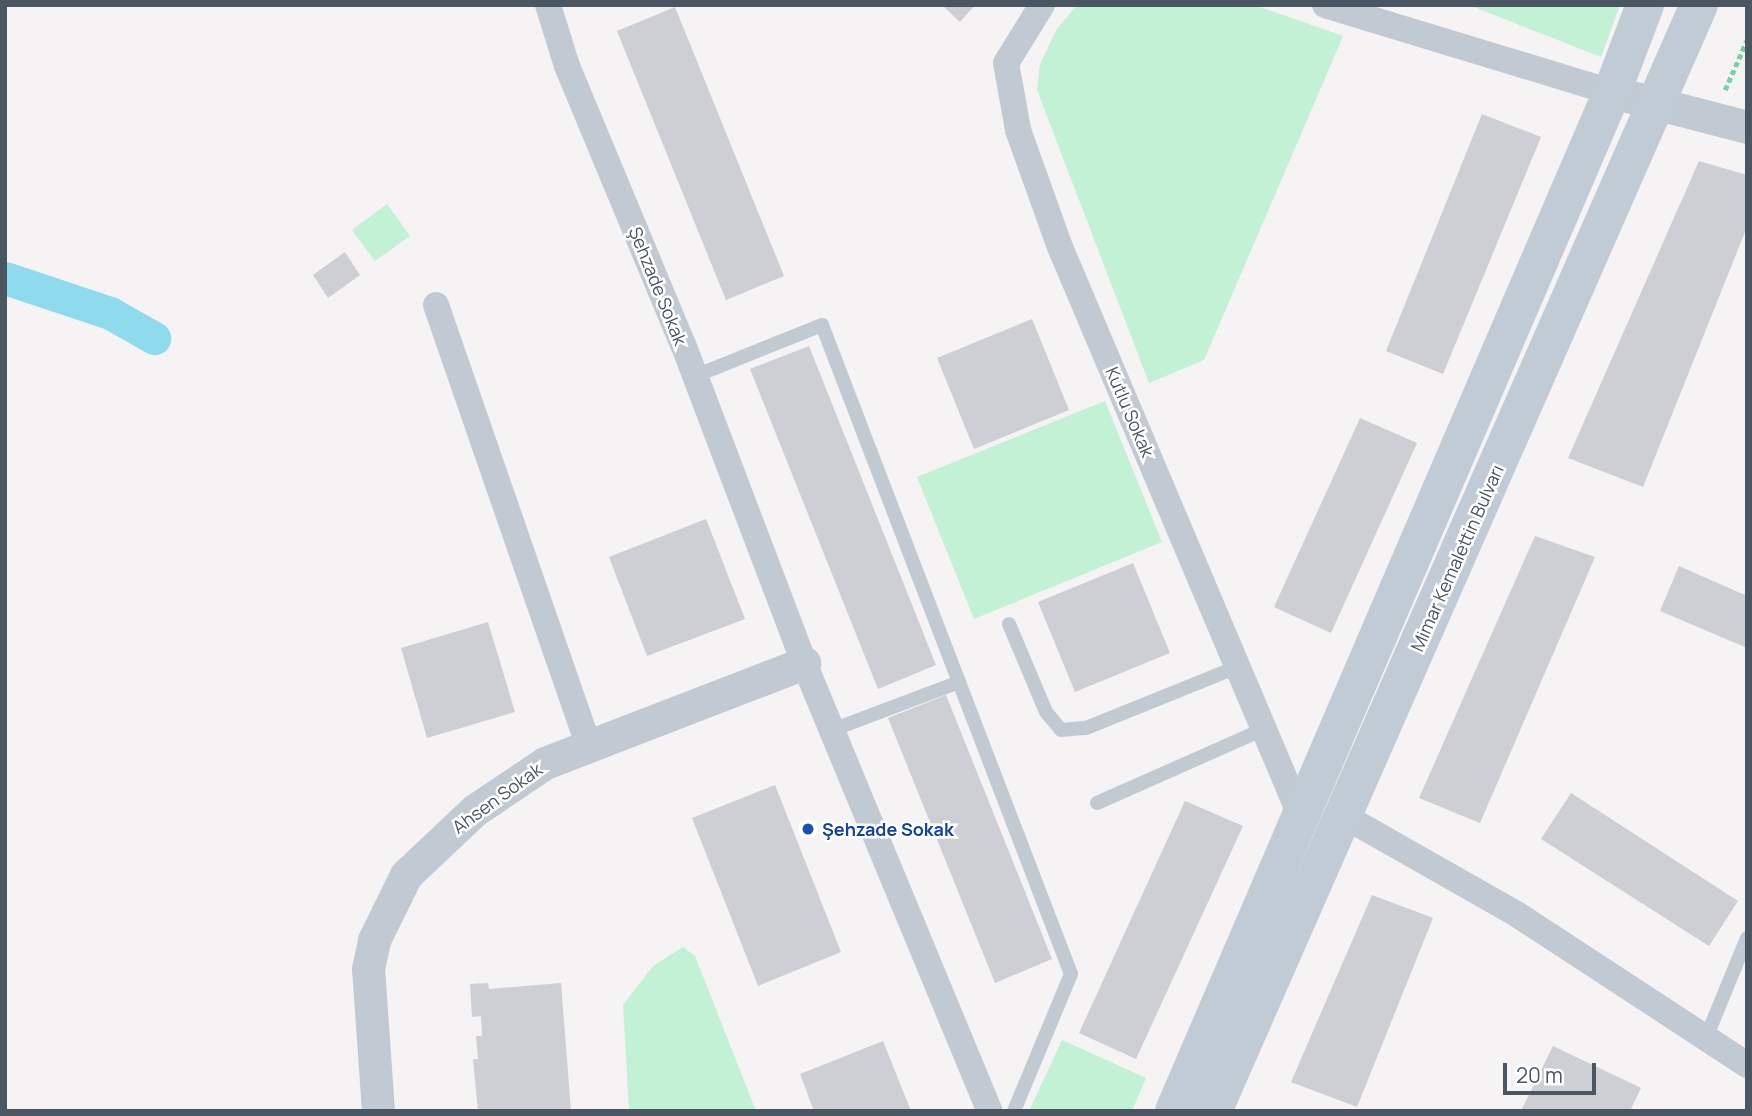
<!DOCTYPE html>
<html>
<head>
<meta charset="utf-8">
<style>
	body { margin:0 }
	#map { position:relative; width:1752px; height:1116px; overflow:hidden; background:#f5f3f3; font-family:Manrope,sans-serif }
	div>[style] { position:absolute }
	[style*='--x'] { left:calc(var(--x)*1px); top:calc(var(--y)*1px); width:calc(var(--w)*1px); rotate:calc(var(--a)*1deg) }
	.green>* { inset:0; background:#c3f1d5 }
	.canal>* { height:33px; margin:-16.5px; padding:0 16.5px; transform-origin:16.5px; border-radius:16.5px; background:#90daee }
	.building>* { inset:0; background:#cdcfd5 }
	.path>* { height:4.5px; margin-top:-2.25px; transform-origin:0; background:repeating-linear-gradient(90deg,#7ad0a6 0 5px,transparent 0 8.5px) }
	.service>* { height:14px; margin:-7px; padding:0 7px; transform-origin:7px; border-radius:7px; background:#c1cad2 }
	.minor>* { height:26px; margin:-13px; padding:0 13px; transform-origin:13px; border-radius:13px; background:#c1cad2 }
	.tertiary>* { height:33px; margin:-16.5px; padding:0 16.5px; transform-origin:16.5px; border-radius:16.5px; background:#c1cad2 }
	.secondary>* { height:38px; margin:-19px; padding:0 19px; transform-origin:19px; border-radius:19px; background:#c1cbd6 }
	.dots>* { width:19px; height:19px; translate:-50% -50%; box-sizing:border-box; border:4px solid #fff; border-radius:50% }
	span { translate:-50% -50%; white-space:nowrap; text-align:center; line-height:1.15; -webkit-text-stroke:5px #fff; paint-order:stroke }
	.street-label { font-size:18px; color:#4a5661 }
	.transit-label { font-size:18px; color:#164399; font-weight:700 }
	.left { translate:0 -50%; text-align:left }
	.frame { position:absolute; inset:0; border:7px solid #4a5661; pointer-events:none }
	.scale { position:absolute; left:1503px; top:1063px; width:93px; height:32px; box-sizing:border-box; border:4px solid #4a5661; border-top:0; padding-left:9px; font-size:21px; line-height:24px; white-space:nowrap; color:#4a5661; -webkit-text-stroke:5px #fff; paint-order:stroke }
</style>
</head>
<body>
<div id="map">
	<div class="green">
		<i style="clip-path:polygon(1077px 5px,1254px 5px,1343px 36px,1204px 360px,1149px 383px,1037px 90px,1040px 64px,1057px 29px)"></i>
		<i style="clip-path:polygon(1469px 5px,1620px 5px,1601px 57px)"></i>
		<i style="clip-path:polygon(387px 204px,410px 236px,375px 261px,352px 230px)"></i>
		<i style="clip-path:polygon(1105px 401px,1162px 542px,974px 619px,917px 477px)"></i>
		<i style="clip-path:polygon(683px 947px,695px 956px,756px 1111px,629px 1111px,623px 1005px,653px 966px)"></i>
		<i style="clip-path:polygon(1062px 1040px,1146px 1078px,1132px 1111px,1029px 1111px)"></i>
	</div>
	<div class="canal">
		<i style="--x:5;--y:278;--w:111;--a:18.4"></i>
		<i style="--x:110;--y:313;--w:51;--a:29.6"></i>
	</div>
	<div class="building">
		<i style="clip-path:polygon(942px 5px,975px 5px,960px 22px)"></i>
		<i style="clip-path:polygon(675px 7px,784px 276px,726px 300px,617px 31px)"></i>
		<i style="clip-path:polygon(1482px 114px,1541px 137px,1443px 374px,1386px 351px)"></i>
		<i style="clip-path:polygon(1699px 161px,1747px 175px,1747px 227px,1643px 487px,1568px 458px)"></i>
		<i style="clip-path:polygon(345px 252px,360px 275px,328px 298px,313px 275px)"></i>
		<i style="clip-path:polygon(1032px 319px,1069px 410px,974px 449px,937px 358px)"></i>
		<i style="clip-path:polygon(809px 346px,936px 665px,878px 689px,750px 369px)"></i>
		<i style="clip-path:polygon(1360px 418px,1417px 443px,1331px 633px,1274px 607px)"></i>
		<i style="clip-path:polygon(706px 519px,745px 619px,647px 656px,609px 557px)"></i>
		<i style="clip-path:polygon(1535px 536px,1595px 557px,1480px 823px,1419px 798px)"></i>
		<i style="clip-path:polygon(1133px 563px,1170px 653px,1075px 692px,1038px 602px)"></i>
		<i style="clip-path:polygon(1679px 566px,1747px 596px,1747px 648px,1660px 611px)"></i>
		<i style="clip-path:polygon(488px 622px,515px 712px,427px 738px,401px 648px)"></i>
		<i style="clip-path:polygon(946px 695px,1052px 959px,995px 983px,888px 718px)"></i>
		<i style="clip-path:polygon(775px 785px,841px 952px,758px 986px,692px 818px)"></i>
		<i style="clip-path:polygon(1571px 793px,1738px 901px,1709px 946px,1541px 839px)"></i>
		<i style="clip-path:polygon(1185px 801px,1243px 826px,1136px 1059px,1079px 1033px)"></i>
		<i style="clip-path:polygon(1372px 895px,1433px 918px,1357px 1107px,1291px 1082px)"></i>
		<i style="clip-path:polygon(488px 983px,489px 989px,561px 983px,571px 1111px,478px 1111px,473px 1059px,478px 1059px,476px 1036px,482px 1036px,481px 1016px,472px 1017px,470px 984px)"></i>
		<i style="clip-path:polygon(883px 1041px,911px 1111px,814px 1111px,800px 1074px)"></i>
		<i style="clip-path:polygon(1553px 1046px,1641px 1088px,1630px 1111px,1521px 1111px)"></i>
	</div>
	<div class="path">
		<i style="--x:1725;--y:90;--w:55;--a:-66.3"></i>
	</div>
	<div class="service">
		<i style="--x:695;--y:376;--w:137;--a:-21.9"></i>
		<i style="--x:822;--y:325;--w:695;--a:69.01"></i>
		<i style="--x:1071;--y:974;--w:148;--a:112.6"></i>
		<i style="--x:1009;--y:624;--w:95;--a:67.2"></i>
		<i style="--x:1046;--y:712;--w:23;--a:50"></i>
		<i style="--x:1061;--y:730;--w:25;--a:-5"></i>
		<i style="--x:1086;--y:728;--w:163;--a:-22"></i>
		<i style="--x:832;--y:730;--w:136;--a:-20.7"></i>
		<i style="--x:1097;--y:803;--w:183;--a:-23.9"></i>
		<i style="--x:1706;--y:1038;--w:108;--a:-67.7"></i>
	</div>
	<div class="minor">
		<i style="--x:548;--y:5;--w:64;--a:72.7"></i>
		<i style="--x:567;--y:66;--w:301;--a:67.4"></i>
		<i style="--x:683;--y:344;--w:341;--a:69.2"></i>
		<i style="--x:804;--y:663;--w:485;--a:67.5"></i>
		<i style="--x:1042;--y:5;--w:68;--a:121.8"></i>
		<i style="--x:1006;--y:63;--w:68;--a:79.8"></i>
		<i style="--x:1018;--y:130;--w:124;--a:70.3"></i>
		<i style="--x:1060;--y:247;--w:619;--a:67.08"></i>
		<i style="--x:1325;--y:5;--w:300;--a:16.9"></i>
		<i style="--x:436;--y:305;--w:464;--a:70.9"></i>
		<i style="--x:1344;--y:816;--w:200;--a:29.6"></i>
		<i style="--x:1518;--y:915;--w:274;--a:33.2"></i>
	</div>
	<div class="tertiary">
		<i style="--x:1612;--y:92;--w:139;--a:14.5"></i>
		<i style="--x:378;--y:1111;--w:142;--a:-94"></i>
		<i style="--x:368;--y:969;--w:30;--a:-78"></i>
		<i style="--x:374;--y:940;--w:72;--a:-63.8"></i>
		<i style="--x:406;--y:875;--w:95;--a:-43.3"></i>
		<i style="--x:475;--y:810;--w:84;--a:-33.9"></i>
		<i style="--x:545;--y:763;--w:278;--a:-21.1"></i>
	</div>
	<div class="secondary">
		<i style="--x:1174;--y:1111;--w:1109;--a:-66.74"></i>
		<i style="--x:1612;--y:92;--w:93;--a:-69.2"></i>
		<i style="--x:1213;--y:1111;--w:1208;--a:-66.28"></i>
	</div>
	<div class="dots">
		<i style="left:808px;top:829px;background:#1a4fb4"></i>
	</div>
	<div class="street-label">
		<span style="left:658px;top:286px;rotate:68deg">Şehzade Sokak</span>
		<span style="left:1130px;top:412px;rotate:67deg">Kutlu Sokak</span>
		<span style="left:1457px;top:558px;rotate:-66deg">Mimar Kemalettin Bulvarı</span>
		<span style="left:497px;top:798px;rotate:-36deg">Ahsen Sokak</span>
	</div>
	<div class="transit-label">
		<span class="left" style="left:822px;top:829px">Şehzade Sokak</span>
	</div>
	<div class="frame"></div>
	<div class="scale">20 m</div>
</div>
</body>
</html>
